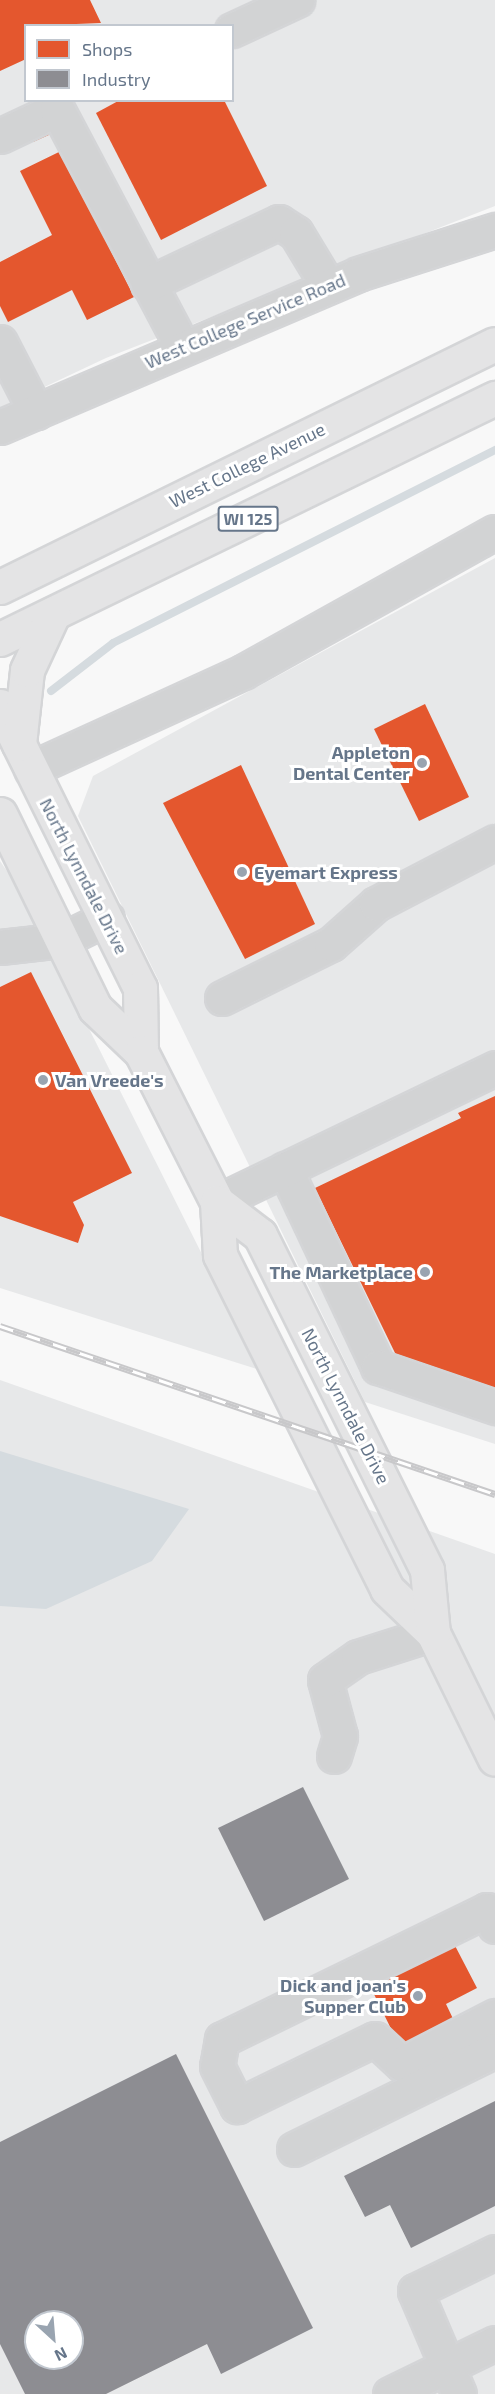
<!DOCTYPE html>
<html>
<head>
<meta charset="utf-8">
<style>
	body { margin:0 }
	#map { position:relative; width:495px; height:2394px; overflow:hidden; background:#f8f8f8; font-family:"Exo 2",sans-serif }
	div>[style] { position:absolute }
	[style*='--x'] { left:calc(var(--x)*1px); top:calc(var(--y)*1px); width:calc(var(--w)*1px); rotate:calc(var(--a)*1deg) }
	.built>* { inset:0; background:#e7e8e9 }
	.water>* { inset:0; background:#d5dbdf }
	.shops>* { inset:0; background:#e4572e }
	.industry>* { inset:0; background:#8d8d92 }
	.stream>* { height:8px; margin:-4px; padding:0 4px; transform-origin:4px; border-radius:4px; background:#d5dbdf }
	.roads { filter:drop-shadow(2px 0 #d4d5d7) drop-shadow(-2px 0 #d4d5d7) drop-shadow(0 2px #d4d5d7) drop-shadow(0 -2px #d4d5d7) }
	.minor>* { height:33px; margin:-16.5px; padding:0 16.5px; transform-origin:16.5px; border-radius:16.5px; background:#d2d3d4 }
	.major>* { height:33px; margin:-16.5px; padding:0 16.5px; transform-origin:16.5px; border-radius:16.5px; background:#e4e4e5 }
	.rail>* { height:7px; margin-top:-3.5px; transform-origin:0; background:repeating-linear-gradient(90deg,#fff 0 14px,#c8c8ca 0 28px); box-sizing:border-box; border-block:2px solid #c8c8ca }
	.dots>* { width:16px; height:16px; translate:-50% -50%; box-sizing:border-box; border:3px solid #fff; border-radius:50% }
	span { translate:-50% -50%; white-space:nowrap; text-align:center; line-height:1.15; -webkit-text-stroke:6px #fff; paint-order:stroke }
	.shield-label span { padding:2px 4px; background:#fff; border:2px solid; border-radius:4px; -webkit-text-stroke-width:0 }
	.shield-label { font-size:16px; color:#66768a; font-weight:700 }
	.street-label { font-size:18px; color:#66768a }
	.poi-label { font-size:18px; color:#66768a; font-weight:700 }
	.right { translate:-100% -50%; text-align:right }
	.left { translate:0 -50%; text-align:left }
	.legend { position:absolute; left:24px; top:24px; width:210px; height:78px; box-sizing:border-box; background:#fff; border:2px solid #c2c8d0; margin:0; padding:8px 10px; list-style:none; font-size:18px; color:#66768a }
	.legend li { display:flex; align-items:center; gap:12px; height:30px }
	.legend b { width:30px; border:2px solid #c2c8d0 }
	.north { position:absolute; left:24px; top:2310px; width:60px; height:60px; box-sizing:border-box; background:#fff; border:2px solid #c2c8d0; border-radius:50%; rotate:154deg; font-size:16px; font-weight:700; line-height:24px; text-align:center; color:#66768a }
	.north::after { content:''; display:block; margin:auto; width:21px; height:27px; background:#99a4b0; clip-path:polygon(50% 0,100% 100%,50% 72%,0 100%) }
</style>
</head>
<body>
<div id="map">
	<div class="built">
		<i style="clip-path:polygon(evenodd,0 0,495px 0,495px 206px,106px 358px,0 408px,0 0,26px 26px,232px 26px,232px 100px,26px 100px,26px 26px)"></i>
		<i style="clip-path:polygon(495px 558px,495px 1444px,365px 1402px,78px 816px,93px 776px)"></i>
		<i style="clip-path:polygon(0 861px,18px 887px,260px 1370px,0 1288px)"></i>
		<i style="clip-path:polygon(evenodd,0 1380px,495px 1554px,495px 2394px,0 2394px,0 1380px,36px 2322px,72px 2322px,72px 2358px,36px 2358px,36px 2322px)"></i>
	</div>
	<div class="water">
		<i style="clip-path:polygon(0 1451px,189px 1509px,152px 1561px,46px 1609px,0 1606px)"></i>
	</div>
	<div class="shops">
		<i style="clip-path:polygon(0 0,90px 0,101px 23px,26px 26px,26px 59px,0 71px)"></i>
		<i style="clip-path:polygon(120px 100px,224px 100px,267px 186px,161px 240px,96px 113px)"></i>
		<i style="clip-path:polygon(46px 123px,51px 134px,33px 142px,28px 132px)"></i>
		<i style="clip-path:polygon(61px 151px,134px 297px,87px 320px,72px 290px,8px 322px,0 306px,0 262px,52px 235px,20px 171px)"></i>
		<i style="clip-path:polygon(425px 704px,469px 797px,419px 821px,374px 729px)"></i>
		<i style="clip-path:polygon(241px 765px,315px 924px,245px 959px,163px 803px)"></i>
		<i style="clip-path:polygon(31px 972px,132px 1173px,73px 1202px,84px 1225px,78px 1243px,0 1216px,0 987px)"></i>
		<i style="clip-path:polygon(495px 1096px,495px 1389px,396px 1355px,315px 1188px,461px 1118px,458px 1113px)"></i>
		<i style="clip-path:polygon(451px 1938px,477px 1988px,446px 2004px,456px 2025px,402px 2051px,367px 1980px)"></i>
	</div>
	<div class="industry">
		<i style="clip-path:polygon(303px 1787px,349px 1879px,264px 1921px,218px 1828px)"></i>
		<i style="clip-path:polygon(evenodd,176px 2054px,313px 2328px,221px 2374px,207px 2344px,106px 2394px,25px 2394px,0 2344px,0 2142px,176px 2054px,36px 2322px,72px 2322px,72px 2358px,36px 2358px,36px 2322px)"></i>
		<i style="clip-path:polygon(495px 2101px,495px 2206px,411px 2248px,390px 2205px,365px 2217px,344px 2176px)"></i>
	</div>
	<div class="stream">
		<i style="--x:51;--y:691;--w:78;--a:-37.7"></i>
		<i style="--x:113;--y:643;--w:428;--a:-26.8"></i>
	</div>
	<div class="roads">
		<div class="minor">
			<i style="--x:232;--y:30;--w:72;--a:-24.8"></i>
			<i style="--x:0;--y:136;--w:63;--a:-25.3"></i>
			<i style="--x:57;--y:109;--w:268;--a:62.2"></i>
			<i style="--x:148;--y:284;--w:145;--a:-25.3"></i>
			<i style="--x:279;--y:222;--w:20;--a:33"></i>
			<i style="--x:296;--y:233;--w:62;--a:58.9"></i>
			<i style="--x:0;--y:342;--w:79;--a:62.8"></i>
			<i style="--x:0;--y:427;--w:389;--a:-23.1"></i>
			<i style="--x:358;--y:274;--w:144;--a:-17.8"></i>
			<i style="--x:31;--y:769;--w:233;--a:-24.6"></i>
			<i style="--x:243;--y:672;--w:288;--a:-29.1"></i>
			<i style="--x:0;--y:947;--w:62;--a:-6.4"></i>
			<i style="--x:62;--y:940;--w:50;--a:-26.1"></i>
			<i style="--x:222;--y:998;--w:122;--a:-26.4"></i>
			<i style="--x:331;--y:944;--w:60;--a:-41.6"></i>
			<i style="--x:376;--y:904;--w:134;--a:-27.5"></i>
			<i style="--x:285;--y:1169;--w:219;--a:64.8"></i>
			<i style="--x:378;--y:1367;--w:124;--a:18.9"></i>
			<i style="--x:217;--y:1202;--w:309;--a:-25.7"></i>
			<i style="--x:334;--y:1756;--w:21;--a:-73"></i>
			<i style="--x:340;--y:1736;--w:58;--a:-105"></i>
			<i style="--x:325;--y:1680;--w:40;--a:-34.9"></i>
			<i style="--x:358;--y:1657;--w:79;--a:-17.7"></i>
			<i style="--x:495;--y:1926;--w:18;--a:-117"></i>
			<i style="--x:487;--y:1910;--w:295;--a:154"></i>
			<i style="--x:222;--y:2039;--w:27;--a:100"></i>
			<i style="--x:217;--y:2066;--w:45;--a:63.4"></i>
			<i style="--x:237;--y:2106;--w:153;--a:-25.9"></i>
			<i style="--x:375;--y:2039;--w:37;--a:43"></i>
			<i style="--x:402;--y:2064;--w:105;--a:-27.3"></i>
			<i style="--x:294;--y:2149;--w:224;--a:-26.2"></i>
			<i style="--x:390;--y:2394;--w:117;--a:-25.9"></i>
			<i style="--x:459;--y:2394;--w:112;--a:-113.1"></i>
			<i style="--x:415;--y:2291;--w:89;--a:-26"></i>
		</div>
		<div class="major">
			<i style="--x:0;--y:587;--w:551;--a:-26.15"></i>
			<i style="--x:0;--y:639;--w:551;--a:-25.96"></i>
			<i style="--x:0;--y:706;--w:315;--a:63.6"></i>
			<i style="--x:140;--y:988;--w:64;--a:89.1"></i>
			<i style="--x:19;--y:744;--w:74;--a:-83.8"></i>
			<i style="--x:27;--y:670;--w:62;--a:-65.1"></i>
			<i style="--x:0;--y:814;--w:216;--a:63.9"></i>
			<i style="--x:95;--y:1008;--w:64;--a:43.7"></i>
			<i style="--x:141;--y:1052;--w:168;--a:63.1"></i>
			<i style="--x:217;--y:1202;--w:53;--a:86.8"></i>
			<i style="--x:220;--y:1255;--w:373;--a:63.4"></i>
			<i style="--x:387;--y:1589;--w:64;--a:43.7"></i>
			<i style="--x:433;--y:1633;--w:140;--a:63.8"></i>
			<i style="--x:217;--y:1202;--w:54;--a:37.5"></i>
			<i style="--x:260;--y:1235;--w:374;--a:63.5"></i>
			<i style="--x:427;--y:1570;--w:63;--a:84.6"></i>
		</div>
	</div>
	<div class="rail">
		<i style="--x:0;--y:1326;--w:523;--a:18.75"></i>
	</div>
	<div class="dots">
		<i style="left:422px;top:763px;background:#99a4b0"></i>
		<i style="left:242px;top:872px;background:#99a4b0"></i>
		<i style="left:43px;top:1080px;background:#99a4b0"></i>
		<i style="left:425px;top:1272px;background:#99a4b0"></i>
		<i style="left:418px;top:1996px;background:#99a4b0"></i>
	</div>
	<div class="shield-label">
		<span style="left:248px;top:519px">WI 125</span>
	</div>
	<div class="street-label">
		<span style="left:245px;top:321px;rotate:-23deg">West College Service Road</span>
		<span style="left:247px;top:465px;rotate:-26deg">West College Avenue</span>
		<span style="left:84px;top:876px;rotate:63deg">North Lynndale Drive</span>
		<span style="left:346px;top:1406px;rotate:63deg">North Lynndale Drive</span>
	</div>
	<div class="poi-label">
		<span class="right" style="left:410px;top:763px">Appleton<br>Dental Center</span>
		<span class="left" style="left:254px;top:872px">Eyemart Express</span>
		<span class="left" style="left:55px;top:1080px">Van Vreede's</span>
		<span class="right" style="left:413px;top:1272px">The Marketplace</span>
		<span class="right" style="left:406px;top:1996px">Dick and joan's<br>Supper Club</span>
	</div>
	<ul class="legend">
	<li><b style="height:16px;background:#e4572e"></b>Shops</li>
	<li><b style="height:16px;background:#8d8d92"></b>Industry</li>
	</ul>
	<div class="north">N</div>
</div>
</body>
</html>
